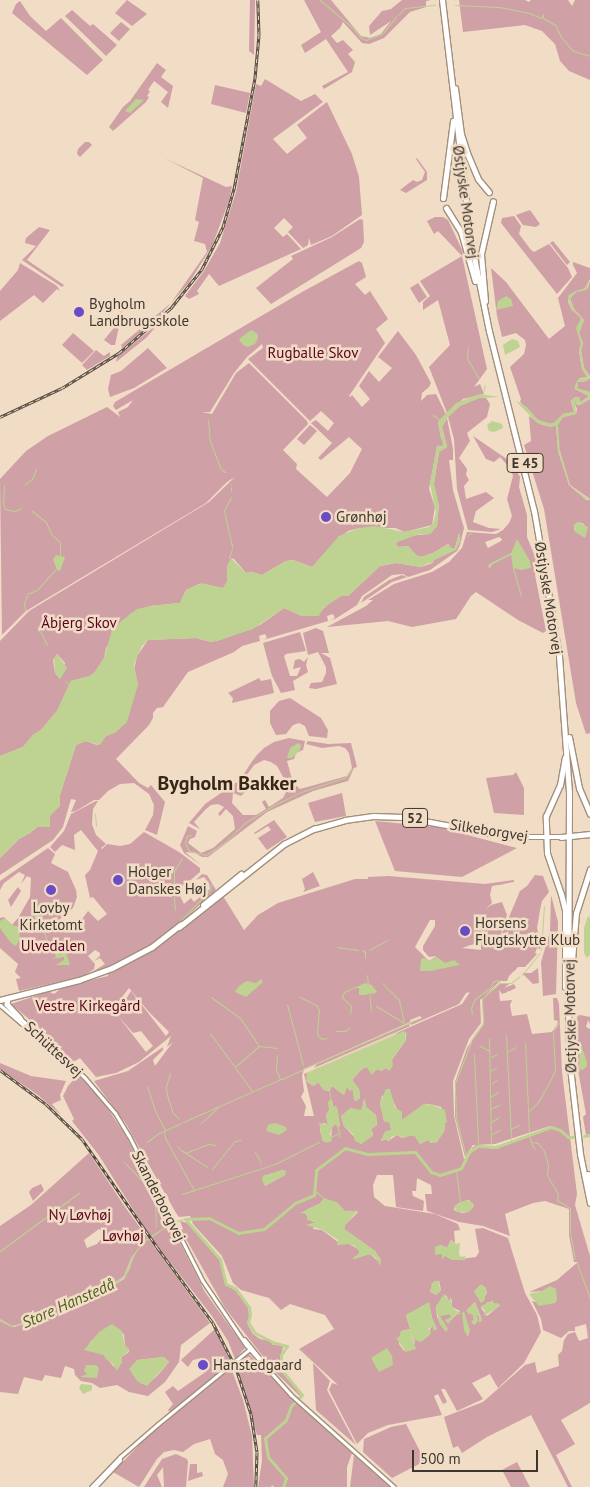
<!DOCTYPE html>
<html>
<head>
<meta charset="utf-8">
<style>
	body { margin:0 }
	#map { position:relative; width:590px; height:1487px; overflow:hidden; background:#f1dcc6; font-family:"PT Sans",sans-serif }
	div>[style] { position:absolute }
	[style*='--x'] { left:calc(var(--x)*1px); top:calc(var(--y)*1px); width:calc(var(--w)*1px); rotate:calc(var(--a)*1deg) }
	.green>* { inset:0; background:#cfa0a5 }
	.water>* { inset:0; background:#bed292 }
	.stream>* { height:1px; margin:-0.5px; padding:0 0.5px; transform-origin:0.5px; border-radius:0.5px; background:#bed292 }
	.river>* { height:3px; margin:-1.5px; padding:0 1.5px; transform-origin:1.5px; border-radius:1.5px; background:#bed292 }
	.roads { filter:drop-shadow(1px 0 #a28f7b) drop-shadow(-1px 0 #a28f7b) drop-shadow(0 1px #a28f7b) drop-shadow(0 -1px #a28f7b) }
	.secondary>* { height:3px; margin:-1.5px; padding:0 1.5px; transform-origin:1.5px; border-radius:1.5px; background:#fff }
	.primary>* { height:4.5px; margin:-2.25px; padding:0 2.25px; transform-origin:2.25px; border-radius:2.25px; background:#fff }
	.motorway>* { height:5px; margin:-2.5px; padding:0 2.5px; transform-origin:2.5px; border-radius:2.5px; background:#fff }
	.rail>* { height:3px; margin-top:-1.5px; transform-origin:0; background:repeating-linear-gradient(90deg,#f1dcc6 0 4px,#52493f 0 8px); box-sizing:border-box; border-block:1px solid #52493f }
	.dots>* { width:14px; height:14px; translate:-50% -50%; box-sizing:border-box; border:2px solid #f1dcc6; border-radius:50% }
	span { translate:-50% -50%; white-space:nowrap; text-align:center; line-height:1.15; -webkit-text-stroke:5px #f1dcc6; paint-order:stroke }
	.shield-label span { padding:1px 4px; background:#f1dcc6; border:1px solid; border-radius:4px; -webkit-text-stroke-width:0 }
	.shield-label { font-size:14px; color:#3f372e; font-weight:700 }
	.street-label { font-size:15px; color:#3f372e }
	.poi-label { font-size:15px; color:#3f372e }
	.left { translate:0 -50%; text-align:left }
	.park-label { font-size:15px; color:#5b021d }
	.water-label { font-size:16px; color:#4d5f1a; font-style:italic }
	.district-label { font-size:20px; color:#362615; font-weight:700 }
	.scale { position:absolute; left:412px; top:1450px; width:126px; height:22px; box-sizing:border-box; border:2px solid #3f372e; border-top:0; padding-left:6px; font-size:15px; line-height:18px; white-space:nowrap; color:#3f372e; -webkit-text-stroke:4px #f1dcc6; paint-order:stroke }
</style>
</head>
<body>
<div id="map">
	<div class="green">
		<i style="clip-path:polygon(127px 0,147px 14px,132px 26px,115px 13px)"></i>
		<i style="clip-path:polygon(250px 0,255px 0,255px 2px,254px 55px,249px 51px)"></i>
		<i style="clip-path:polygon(304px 0,331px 0,361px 36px,370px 38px,381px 34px,391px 21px,370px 35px,369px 26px,382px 11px,391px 9px,402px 0,431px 0,426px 1px,426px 7px,410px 12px,384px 38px,369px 44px,362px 43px,343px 22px,340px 28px,331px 36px,337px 43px,343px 40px,353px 50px,348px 54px,355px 62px,352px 72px,324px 89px,322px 86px,348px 72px,326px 39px,305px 53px,301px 45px,321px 32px)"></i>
		<i style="clip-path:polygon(459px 0,525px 0,529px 2px,531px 0,568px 0,572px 6px,575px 0,590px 0,590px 80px,569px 71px,560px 61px,555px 44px,542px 31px,525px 25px,463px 32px)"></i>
		<i style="clip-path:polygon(20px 1px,30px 16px,46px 31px,61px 18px,103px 60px,87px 75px,12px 13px,16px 4px)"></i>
		<i style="clip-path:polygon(72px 10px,90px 26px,93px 24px,117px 45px,106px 56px,65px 16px)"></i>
		<i style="clip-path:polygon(121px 22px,130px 29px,119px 41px,110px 33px)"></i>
		<i style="clip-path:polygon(157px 63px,166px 70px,161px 77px,173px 86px,168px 108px,161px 102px,168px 92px,154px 81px,148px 90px,150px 91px,147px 96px,149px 97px,146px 102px,113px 131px,109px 127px,123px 107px,130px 101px)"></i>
		<i style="clip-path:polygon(265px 79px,301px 101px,315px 94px,323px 102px,273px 139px,287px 154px,307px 138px,297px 125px,327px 102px,352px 154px,359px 177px,362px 215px,332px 236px,311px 245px,309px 238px,308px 245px,303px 248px,288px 232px,293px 227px,284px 218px,274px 228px,283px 237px,287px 234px,301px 249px,219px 286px,209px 274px,197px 291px,199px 294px,189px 299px,185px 296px,204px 271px,220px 243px,236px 192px,256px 84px,261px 86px)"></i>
		<i style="clip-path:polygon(215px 85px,250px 93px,246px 113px,211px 104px)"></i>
		<i style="clip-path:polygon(85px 142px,89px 142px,92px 145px,80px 157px,77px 154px,78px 149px)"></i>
		<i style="clip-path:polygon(164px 158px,226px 187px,232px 186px,229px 201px,212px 246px,189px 283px,154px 322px,122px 348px,121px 345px,171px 303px,207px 252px,205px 244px,194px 241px,199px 222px,195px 220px,203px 178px)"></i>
		<i style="clip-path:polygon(417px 158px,427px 172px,427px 180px,406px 193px,400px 190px,413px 180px,417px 182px,422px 180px,425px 172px,416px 159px)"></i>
		<i style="clip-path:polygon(530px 210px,540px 224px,536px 227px,523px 225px,516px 215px)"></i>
		<i style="clip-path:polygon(514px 216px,521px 226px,519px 234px,531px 250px,534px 252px,549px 244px,568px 268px,572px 277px,557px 294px,501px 223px,502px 218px)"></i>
		<i style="clip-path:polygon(435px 217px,443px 217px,448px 220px,463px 252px,462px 256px,487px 369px,474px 387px,480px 384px,484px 394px,463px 399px,447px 413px,429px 367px,450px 345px,438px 300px,423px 310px,423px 302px,430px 296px,420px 281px,462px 256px,438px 231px,434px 234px,427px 221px)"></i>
		<i style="clip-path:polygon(360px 219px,363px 220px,364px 242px,361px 248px,271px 304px,256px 288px,293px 259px,291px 256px,332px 237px)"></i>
		<i style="clip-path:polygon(39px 227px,50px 230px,27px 260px,64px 285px,62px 287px,22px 260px,36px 246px,25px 243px,26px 238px)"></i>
		<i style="clip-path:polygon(553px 241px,570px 262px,567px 265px,550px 243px)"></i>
		<i style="clip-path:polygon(evenodd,359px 261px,362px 263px,366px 277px,355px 284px,365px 295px,370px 291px,388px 319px,376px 329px,385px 343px,349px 396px,350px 397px,352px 395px,362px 407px,370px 399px,359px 386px,369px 371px,379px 382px,392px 368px,378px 357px,398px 331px,416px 355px,431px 383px,429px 387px,422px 393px,421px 401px,427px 395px,436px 394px,446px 414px,438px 422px,441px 438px,443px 442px,443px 446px,437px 447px,429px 489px,435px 507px,432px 525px,405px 532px,395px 528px,359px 528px,348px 531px,335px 542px,312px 567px,293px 560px,286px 561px,262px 575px,252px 572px,246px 573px,233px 558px,227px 566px,227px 582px,223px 588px,199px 584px,186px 590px,180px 603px,150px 606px,130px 614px,106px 648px,104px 658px,95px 672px,90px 676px,71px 681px,57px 711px,41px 730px,33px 735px,23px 747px,0 756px,0 641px,29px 611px,209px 502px,235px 477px,227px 482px,206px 503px,26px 611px,2px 635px,0 479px,26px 451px,48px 436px,107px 407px,120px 417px,118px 412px,128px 407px,133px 400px,116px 410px,113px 406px,115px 402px,302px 292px,359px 261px,262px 344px,263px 348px,248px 359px,310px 421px,321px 411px,334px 423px,328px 431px,316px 420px,311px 423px,332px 443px,318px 458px,321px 460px,349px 437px,362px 449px,350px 473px,327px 497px,296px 469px,297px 464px,283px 450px,308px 424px,307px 421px,249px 363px,236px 373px,212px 414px,202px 412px,210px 412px,234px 373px,247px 357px,262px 344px,359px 261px,57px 654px,65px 663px,60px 679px,55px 673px,53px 660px,57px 654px)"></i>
		<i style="clip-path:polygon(573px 262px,590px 268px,590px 279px,585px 288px,569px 295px,568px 302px,572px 310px,581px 318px,577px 328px,581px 344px,579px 351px,582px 369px,587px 377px,580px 378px,575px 389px,589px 396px,579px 403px,580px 400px,575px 397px,571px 401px,574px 412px,563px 414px,555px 423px,549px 424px,538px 420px,520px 402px,521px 399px,510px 367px,524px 354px,526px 345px,525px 340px,516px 333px,502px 337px,497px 316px,491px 268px,506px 282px,549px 339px,565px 326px,558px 298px,577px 273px,573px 265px)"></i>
		<i style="clip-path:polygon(20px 263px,57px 286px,60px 291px,57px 289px,43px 303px,34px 295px,0 321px,0 291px,18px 270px)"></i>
		<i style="clip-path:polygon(590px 281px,590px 376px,584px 368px,581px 350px,583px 343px,579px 333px,584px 320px,574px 309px,570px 298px,576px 292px,588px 288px)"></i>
		<i style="clip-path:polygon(418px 283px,427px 297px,419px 303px,410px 288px)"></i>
		<i style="clip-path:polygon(121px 306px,123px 308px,115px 345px,111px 345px,104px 340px,117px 324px,113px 321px,120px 314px)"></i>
		<i style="clip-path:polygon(160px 322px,146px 338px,116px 362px,117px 357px)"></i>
		<i style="clip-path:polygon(73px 333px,94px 351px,82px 363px,62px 345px)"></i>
		<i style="clip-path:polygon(148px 348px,167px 368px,134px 388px,110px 397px,108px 389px,111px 375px,121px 371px)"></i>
		<i style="clip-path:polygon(96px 350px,104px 356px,110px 352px,110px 356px,87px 370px,82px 365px)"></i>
		<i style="clip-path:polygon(590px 378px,590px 392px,577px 389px,578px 382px,586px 381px)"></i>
		<i style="clip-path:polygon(479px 398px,486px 398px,490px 404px,487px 417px,467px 433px,470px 441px,459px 458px,467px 469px,466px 475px,469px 480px,464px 486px,466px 499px,486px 492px,494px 498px,476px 511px,473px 522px,489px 528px,501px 529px,492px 532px,468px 530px,457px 489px,454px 439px,448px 417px,460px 406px)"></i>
		<i style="clip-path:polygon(576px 399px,577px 405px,580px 405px,590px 399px,590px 499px,570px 485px,559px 448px,557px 425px,563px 417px,576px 414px,577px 409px,574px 401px)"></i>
		<i style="clip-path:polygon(evenodd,529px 416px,540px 424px,551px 427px,556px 425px,558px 451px,569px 485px,586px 500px,590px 500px,590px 733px,586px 734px,576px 703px,544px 509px,524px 445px,531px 441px,529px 416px,578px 522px,584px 524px,587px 531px,585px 537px,574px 530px,574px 525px,578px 522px)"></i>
		<i style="clip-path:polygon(447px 418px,453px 449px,453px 460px,449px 460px,453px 490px,464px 528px,460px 545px,457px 551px,430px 570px,408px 577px,403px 574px,392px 575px,362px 596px,357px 605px,335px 619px,331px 620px,335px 618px,333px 614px,327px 616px,328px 621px,263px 640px,267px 638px,265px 634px,259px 636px,260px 641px,242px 646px,234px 652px,188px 672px,163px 707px,157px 708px,153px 713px,153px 718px,149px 725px,116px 759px,139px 783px,148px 788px,151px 785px,165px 802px,157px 835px,145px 830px,153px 815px,154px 805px,149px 794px,134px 783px,120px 784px,108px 791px,99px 800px,94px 800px,76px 811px,71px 812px,76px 800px,71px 799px,63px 827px,53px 840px,0 875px,0 858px,19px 839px,30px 833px,37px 827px,50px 827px,50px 816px,60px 803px,60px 795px,76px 745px,86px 741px,97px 745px,106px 736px,116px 732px,138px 685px,134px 670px,137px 656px,148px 640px,196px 638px,211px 642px,220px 640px,260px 625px,284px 608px,302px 616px,316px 616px,327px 605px,341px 596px,348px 596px,380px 566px,396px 563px,421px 567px,433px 563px,434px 560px,456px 549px,460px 541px,459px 533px,455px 548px,451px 548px,448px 544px,433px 553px,421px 557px,416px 555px,408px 546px,399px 547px,395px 544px,401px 539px,417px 535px,430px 534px,437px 526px,439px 505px,434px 490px,434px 483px,439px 452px,447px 447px,442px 427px)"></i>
		<i style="clip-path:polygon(310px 425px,317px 431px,304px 445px,297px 439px)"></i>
		<i style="clip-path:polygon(evenodd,473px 436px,511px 462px,520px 477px,519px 487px,527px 515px,527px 537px,538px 564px,535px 575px,546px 631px,543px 633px,518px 620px,476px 592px,471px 596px,456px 619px,412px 627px,388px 621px,327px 627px,366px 606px,373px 600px,368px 600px,394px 584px,432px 572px,449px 562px,462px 548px,467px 532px,496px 534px,503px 530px,509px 523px,512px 516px,507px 499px,513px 476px,511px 469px,500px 457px,494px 462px,486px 459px,473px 436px,499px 537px,502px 539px,501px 541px,488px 548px,485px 542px,499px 537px)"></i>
		<i style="clip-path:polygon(402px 575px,407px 577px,392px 582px,361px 603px,364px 597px,389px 580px)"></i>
		<i style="clip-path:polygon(316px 628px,323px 631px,329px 653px,321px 653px,330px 658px,337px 684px,316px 689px,309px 688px,311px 683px,322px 682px,326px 673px,326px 667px,318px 652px,308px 655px,303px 633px)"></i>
		<i style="clip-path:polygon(300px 632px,306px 651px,286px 654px,284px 656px,290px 676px,297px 676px,301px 667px,293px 669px,295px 660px,300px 659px,304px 662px,308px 657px,306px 665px,308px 672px,293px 681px,295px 690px,281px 693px,272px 676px,263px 643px)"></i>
		<i style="clip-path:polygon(259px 678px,261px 681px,271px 679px,274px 693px,232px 703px,233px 698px,228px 693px)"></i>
		<i style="clip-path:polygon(290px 698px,321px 718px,328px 730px,327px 738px,309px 736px,305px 726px,299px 723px,293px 725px,286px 734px,276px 735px,270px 723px,270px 711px,279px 701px)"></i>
		<i style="clip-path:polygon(289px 738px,305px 741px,303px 750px,296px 753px,294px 759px,287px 761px,293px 783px,300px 789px,347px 776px,352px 768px,349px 753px,345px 748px,339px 746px,322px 748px,306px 744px,308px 741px,328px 744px,351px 743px,357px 767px,354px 768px,348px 781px,313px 791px,267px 812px,208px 857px,202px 857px,195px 853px,185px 852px,201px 865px,184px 853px,180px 845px,188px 826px,197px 831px,195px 837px,190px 839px,188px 843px,201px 853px,213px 848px,235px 829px,233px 816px,226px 809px,220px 816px,218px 814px,224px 807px,218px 804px,211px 805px,205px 810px,194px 822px,200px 829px,189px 823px,205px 804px,237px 782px,247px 790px,241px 796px,233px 793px,232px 803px,243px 815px,256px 815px,266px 809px,262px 802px,265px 800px,269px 807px,283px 798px,287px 790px,287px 784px,277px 766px,271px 762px,264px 760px,254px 765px,244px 779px,251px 784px,249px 786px,240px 780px,253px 760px,240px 779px,256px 756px,264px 748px,274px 742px)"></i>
		<i style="clip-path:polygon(516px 772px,524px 788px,524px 815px,494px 813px,486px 778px,513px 775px)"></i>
		<i style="clip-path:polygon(342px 793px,346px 816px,315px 822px,308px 803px)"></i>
		<i style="clip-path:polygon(96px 801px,98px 801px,93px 809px,92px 824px,96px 835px,106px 844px,101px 848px,102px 849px,107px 844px,120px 846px,130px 844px,144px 832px,179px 852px,200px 868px,200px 872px,185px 885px,176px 887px,178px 893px,176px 895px,179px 894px,184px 904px,191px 898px,194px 902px,210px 889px,209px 883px,204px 877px,196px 880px,202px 874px,207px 875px,216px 890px,179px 924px,152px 944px,128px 958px,89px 974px,105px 964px,100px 958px,94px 961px,100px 956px,100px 953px,95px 950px,88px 956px,95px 964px,94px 969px,84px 976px,19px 991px,16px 979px,21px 978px,15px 972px,18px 964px,0 948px,0 918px,4px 917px,12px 925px,18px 918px,30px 897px,31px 878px,27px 876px,21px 884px,25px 875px,19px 872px,4px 883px,0 890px,0 881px,48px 848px,55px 854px,51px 863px,68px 872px,76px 890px,77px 897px,73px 908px,59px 920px,67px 930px,75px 929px,88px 911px,98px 921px,107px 914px,93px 897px,90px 898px,85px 875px,90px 870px,98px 851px,81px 830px,74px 835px,75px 850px,62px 845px,55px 852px,50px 847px,64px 831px,71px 814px)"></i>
		<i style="clip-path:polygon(274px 820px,287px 837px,267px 850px,258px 838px,271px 830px,268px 826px,255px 834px,254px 833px)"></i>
		<i style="clip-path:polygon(375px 821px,437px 827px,517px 848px,462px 877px,395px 871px)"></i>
		<i style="clip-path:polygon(313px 872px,320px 886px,303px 892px,305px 889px,302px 879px)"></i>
		<i style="clip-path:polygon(evenodd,535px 875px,543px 876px,549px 892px,542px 901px,540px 910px,537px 928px,541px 942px,540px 949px,537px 948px,535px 953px,537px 954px,525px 967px,518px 967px,509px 976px,507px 981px,500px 981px,480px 1000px,481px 1023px,469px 1039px,453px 1081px,454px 1116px,464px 1159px,467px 1158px,472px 1148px,476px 1145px,494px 1149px,550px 1128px,550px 1126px,495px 1144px,473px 1145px,465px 1157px,455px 1117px,455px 1082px,467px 1048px,484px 1024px,482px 998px,500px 983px,509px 984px,504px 988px,514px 984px,516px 988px,502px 994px,499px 990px,500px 1001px,512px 1000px,510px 1005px,512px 1016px,527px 1014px,532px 1034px,552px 1032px,557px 1025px,558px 1021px,554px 1020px,553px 998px,557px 998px,559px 1004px,562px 1072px,577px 1194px,575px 1205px,590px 1256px,590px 1403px,561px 1420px,575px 1444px,556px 1455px,572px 1487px,568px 1487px,531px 1415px,487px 1437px,462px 1453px,458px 1446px,453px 1448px,444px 1417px,483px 1402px,525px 1365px,535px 1362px,537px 1373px,559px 1366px,558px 1355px,562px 1351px,564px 1340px,568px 1334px,575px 1332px,579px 1341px,588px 1338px,586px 1324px,575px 1327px,575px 1331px,569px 1331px,561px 1338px,543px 1330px,541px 1319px,532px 1301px,542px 1304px,551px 1302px,542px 1291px,529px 1292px,557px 1280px,578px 1262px,574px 1262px,569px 1235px,569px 1209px,545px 1201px,533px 1203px,505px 1214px,510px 1236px,483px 1226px,459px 1222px,427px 1211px,425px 1194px,432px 1194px,431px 1185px,417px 1178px,416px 1191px,412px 1191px,413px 1196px,424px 1201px,423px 1211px,396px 1207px,393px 1175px,377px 1175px,373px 1185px,374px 1197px,385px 1206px,435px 1214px,458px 1224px,460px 1230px,454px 1231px,455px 1243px,451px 1240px,447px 1248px,441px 1245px,435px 1248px,435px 1254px,440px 1253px,453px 1260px,476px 1257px,479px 1252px,475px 1229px,483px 1228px,508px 1238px,525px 1293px,537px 1315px,541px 1332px,524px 1363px,498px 1388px,490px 1374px,472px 1383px,483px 1399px,457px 1411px,445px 1389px,441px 1389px,447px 1402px,443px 1404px,438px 1394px,434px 1396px,442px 1415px,388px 1425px,368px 1433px,357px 1444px,329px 1390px,332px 1383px,338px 1385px,299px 1349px,334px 1329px,325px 1315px,290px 1304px,281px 1310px,269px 1298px,241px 1290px,233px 1283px,222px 1256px,193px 1224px,190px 1216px,179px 1217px,176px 1213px,126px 1124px,94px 1081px,128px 1071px,163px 1047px,163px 1050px,153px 1060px,155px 1066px,173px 1042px,167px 1047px,171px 1036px,139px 1062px,116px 1073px,96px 1077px,80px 1058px,73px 1062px,49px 1036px,11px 1004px,38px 995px,45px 990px,54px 994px,63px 987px,108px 976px,108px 973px,156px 947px,223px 896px,244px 930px,258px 915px,278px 903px,355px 879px,368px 879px,368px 877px,388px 876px,485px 884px,514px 880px,514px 882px,492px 886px,490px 895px,492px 903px,484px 910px,491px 905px,502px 902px,507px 915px,499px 941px,520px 891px,527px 886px,535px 875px,430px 920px,435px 920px,435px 926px,423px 946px,423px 950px,429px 957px,437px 956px,429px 961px,415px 947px,430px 920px,535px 875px,493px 937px,481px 943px,481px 950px,462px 948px,493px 937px,535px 875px,129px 988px,149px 1012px,169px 1032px,166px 1036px,131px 991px,116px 1015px,112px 1010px,129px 988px,535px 875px,470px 992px,462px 1004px,304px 1074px,314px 1116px,304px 1116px,306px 1106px,301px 1097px,304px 1091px,302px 1076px,304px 1069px,410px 1022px,410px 1020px,420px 1016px,422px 1018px,410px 1023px,411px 1025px,459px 1004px,466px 993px,470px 992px,535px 875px,118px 1016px,133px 1033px,141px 1031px,153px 1046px,146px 1052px,118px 1016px,535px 875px,406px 1033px,406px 1040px,391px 1061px,390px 1070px,386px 1068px,381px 1071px,377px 1069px,371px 1073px,367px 1067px,362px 1069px,352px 1080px,359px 1089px,360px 1098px,356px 1101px,354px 1099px,353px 1089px,350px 1091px,347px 1087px,344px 1095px,332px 1086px,329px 1091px,324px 1090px,318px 1082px,314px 1086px,307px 1082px,307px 1073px,395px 1034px,406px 1033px,535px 875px,390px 1094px,402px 1120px,423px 1105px,430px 1104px,441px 1107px,446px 1117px,444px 1131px,437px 1142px,428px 1140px,420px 1144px,415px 1136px,410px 1135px,402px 1138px,397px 1135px,388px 1141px,387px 1139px,381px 1141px,385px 1132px,393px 1129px,390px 1128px,391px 1123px,384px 1121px,380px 1103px,382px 1096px,390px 1094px,535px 875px,364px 1099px,366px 1107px,376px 1115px,377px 1125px,371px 1129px,373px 1134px,361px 1144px,344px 1126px,341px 1116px,351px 1108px,355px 1110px,362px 1110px,364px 1099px,535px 875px,332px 1100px,333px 1106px,336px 1106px,340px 1126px,338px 1127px,336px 1124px,332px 1126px,331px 1141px,327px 1142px,323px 1141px,320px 1130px,320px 1125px,324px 1123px,328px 1125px,326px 1115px,330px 1109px,328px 1102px,332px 1100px,535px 875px,283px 1170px,285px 1175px,265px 1186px,263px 1176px,283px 1170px,535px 875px,469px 1200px,474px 1206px,468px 1212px,462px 1213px,454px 1210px,455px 1206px,459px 1203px,469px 1200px,535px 875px,336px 1202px,345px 1211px,358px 1212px,345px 1225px,344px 1229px,375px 1251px,381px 1260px,379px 1262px,370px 1254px,353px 1258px,359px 1254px,360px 1250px,349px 1244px,338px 1242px,322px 1230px,313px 1229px,316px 1222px,311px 1221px,305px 1213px,308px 1209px,319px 1204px,336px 1202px,535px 875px,435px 1281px,439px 1281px,441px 1290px,436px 1295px,430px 1291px,435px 1281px,535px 875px,485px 1287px,487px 1293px,481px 1302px,474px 1291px,485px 1287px,535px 875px,446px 1295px,449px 1301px,452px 1299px,452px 1307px,460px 1311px,451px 1320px,449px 1320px,451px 1317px,450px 1314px,439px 1316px,446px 1326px,443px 1328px,437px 1317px,436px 1306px,446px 1295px,535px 875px,475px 1302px,482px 1320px,475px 1312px,478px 1321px,471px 1322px,474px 1320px,473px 1315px,467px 1310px,475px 1302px,535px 875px,488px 1302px,500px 1305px,487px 1316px,481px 1308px,488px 1302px,535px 875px,429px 1303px,432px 1318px,437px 1329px,433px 1330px,434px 1327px,432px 1326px,429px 1331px,412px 1337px,410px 1331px,415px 1343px,404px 1351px,399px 1344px,401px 1331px,410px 1329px,406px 1315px,429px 1303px)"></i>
		<i style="clip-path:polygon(18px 887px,21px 891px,11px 907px,8px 900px)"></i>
		<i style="clip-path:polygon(551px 895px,558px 922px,556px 994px,543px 996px,541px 962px,550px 932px)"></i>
		<i style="clip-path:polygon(538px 968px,539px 983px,533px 984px,522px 973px,531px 973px)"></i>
		<i style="clip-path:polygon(580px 1015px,590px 1017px,590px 1024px,588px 1020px,586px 1027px,590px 1029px,590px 1134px,586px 1135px,583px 1117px,586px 1114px,578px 1070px,577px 1042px,577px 1016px)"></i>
		<i style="clip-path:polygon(409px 1024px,410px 1026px,314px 1068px,317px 1064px)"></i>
		<i style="clip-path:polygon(0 1063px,31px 1076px,66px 1081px,60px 1095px,61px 1100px,52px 1104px,61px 1115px,38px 1095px,0 1069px)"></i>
		<i style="clip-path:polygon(78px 1075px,102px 1100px,126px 1136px,205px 1292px,245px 1348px,235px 1359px,228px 1341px,212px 1316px,150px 1236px,98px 1154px,72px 1121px,74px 1119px,63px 1096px,68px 1086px)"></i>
		<i style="clip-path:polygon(evenodd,89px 1153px,125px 1207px,210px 1323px,181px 1345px,179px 1362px,165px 1382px,148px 1396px,129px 1392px,117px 1385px,100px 1388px,92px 1383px,81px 1381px,75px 1375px,74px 1369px,65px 1366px,61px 1378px,45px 1375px,42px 1381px,24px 1377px,18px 1394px,0 1392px,0 1321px,14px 1327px,23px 1324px,76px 1298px,118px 1283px,124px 1279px,130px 1268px,132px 1256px,124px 1276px,117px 1281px,98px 1288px,20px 1324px,12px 1326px,0 1319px,0 1226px,31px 1205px,89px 1153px,99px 1229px,105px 1234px,97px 1244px,87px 1248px,84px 1240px,99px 1229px,89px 1153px,109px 1326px,124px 1334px,125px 1346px,129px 1349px,129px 1352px,122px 1357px,122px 1362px,119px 1366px,114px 1367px,104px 1355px,89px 1350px,90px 1342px,109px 1326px,89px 1153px,164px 1357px,169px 1362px,158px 1375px,147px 1385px,140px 1383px,137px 1360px,164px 1357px)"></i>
		<i style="clip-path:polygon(41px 1184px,44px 1190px,33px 1201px,29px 1192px,32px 1188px)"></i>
		<i style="clip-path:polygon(180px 1221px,188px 1223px,220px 1260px,226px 1285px,236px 1291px,248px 1307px,249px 1316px,247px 1323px,253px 1334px,260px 1339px,270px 1341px,273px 1345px,279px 1343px,284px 1345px,280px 1357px,280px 1370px,301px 1393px,300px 1396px,276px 1373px,225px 1308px,181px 1230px,183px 1229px)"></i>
		<i style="clip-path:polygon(215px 1329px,231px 1363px,170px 1412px,168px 1410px,173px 1404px,165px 1392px,173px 1386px,178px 1391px,207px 1371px,201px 1358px,193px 1360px,188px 1367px,181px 1360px)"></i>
		<i style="clip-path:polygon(249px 1354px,292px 1399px,352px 1453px,347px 1467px,347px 1487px,274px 1487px,272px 1485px,271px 1487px,258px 1487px,262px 1461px,261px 1435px,257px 1435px,236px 1364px)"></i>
		<i style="clip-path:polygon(313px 1363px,330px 1381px,327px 1390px,356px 1445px,316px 1410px)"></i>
		<i style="clip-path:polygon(231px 1368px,243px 1400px,252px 1436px,254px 1487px,223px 1487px,228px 1474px,223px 1460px,215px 1454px,210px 1439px,194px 1444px,183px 1452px,174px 1450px,164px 1452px,157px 1459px,139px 1487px,113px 1472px,146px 1438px)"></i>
		<i style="clip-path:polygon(406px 1424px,425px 1461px,392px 1478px,363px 1452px,364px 1439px,391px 1427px)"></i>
		<i style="clip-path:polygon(176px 1454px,187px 1459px,188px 1462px,186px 1487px,164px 1487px,163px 1467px,157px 1475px,162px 1487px,144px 1487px,162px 1459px)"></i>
		<i style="clip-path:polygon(354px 1455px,390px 1487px,350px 1487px)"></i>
		<i style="clip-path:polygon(517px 1462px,530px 1487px,511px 1487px,502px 1470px)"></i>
		<i style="clip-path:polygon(190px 1464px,197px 1464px,197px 1473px,202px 1472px,203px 1476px,188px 1481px)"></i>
	</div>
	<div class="water">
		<i style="clip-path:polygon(136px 99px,144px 100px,130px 113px,125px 111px)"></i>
		<i style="clip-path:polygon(590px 279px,587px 290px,576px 292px,570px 299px,574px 309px,584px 320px,579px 333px,583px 343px,581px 350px,584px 368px,590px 376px,587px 381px,578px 382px,577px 388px,590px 392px,590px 399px,580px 405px,576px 404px,575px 399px,576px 414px,563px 417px,558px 425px,560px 452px,570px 486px,590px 500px,585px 499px,569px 485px,558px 451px,556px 426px,551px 427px,537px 423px,516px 401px,527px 407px,538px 420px,552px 424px,563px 414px,574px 412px,571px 401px,575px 397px,580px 397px,579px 403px,589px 396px,574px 388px,578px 379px,587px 377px,582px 369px,579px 351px,581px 344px,576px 328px,581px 318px,572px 310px,568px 300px,569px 295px,575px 291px,584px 289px)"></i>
		<i style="clip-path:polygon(506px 296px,511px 299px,513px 306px,496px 310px,498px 301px)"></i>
		<i style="clip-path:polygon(251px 330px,257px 333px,258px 338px,255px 344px,248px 347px,243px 345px,239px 339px)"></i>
		<i style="clip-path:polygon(512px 339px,518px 341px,520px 347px,505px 355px,503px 345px)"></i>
		<i style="clip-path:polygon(480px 394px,499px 397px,479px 398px,460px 406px,446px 419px,442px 427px,447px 447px,439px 452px,434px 483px,439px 505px,437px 526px,430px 534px,419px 534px,395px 543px,399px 547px,408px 546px,416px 555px,421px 557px,433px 553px,449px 544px,451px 548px,455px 548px,459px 533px,460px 541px,456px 550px,434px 560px,433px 563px,429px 563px,421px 567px,396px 563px,380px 566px,348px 596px,341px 596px,323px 608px,319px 616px,302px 616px,284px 608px,253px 629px,220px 640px,211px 642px,196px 638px,148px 640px,142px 646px,134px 664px,138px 685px,127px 722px,116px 732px,106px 736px,100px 745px,86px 741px,76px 745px,60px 795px,60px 806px,50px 816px,50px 827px,36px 827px,30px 833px,19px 839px,0 858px,0 756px,23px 747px,33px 735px,41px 730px,57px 711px,71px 681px,90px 676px,95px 672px,104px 658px,112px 630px,119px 623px,137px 609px,150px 606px,180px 603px,186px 590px,202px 583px,223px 588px,227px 582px,227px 566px,231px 558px,246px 573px,252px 572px,262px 575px,286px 561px,293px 560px,312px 567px,339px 536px,359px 528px,374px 526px,405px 532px,429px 527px,433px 523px,436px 512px,430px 484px,437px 445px,442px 447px,443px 442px,441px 438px,438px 422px,456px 403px)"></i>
		<i style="clip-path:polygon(492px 421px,502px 424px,503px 428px,494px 432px,489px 431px,487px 425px)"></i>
		<i style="clip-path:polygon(578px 522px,588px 527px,585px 538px,575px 532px,574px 525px)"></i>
		<i style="clip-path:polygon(517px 539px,530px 561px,531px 568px,521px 570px,513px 568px,511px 555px,493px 564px,490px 568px,488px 567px,489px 564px,511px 553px)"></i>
		<i style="clip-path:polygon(56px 555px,65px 557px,60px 571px,57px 570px,53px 559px)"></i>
		<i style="clip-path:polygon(57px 654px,67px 668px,60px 679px,55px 673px,54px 658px)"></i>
		<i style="clip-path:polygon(298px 743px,301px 745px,300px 750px,292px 758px,287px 758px,290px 748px)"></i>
		<i style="clip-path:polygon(40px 902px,43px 907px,36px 923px,33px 911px,36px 905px,38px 909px)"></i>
		<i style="clip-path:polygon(588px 916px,590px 918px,590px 955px,587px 958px,584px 953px,584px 928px)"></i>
		<i style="clip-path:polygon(5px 918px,12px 925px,19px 927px,20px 939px,16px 946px,11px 943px,0 928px,0 921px)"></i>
		<i style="clip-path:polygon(54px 948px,60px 955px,63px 952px,67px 955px,70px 965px,56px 965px,64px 960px,64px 957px,52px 959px,56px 957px)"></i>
		<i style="clip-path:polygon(437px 957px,445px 963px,454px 960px,460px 965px,430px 971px,420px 971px,421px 959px,425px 958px,429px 961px)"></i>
		<i style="clip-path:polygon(261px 979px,263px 982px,246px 997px,235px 992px,238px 987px,246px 981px,256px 983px)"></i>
		<i style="clip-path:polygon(365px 983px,372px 985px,377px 992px,373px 994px,370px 993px,366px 995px,359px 995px,359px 988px,354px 988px)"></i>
		<i style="clip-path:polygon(404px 1031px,408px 1034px,405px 1035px,406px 1040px,392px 1059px,393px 1066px,389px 1071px,386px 1068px,381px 1071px,377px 1069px,372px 1075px,367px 1067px,362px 1069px,352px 1080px,359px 1089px,360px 1098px,356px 1101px,354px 1099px,353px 1089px,350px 1091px,347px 1087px,344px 1095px,332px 1086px,328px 1091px,324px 1090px,318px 1082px,314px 1086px,306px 1081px,307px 1073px)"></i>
		<i style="clip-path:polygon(580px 1042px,587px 1062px,587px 1066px,583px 1070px,579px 1069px)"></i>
		<i style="clip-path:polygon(386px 1089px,390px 1089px,395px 1107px,402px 1112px,402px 1120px,425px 1103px,426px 1106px,430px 1104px,445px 1110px,447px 1123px,445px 1123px,445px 1130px,436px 1143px,430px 1143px,428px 1140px,420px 1144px,415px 1136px,409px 1136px,404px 1138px,397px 1135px,391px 1137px,390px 1141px,387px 1139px,381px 1141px,385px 1132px,393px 1129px,390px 1128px,390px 1123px,384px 1121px,380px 1103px)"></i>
		<i style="clip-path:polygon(331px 1099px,333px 1106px,336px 1106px,338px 1110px,340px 1126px,337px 1127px,336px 1124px,333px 1126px,330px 1134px,332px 1141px,327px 1143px,322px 1139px,319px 1123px,328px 1125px,326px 1115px,329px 1111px,328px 1102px)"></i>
		<i style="clip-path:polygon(365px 1099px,366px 1107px,376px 1115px,377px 1125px,371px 1129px,373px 1136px,361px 1144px,355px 1141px,353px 1134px,343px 1125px,341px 1116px,351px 1108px,361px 1110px)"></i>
		<i style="clip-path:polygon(275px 1123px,286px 1127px,287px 1130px,279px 1135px,266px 1131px,268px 1125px)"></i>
		<i style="clip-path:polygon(283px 1170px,286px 1171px,285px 1175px,265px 1186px,262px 1180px,263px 1176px)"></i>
		<i style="clip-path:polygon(324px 1198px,336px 1202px,345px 1211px,351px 1212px,358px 1210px,345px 1225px,344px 1229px,375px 1251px,381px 1260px,380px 1266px,376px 1258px,370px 1254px,352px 1260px,360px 1253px,355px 1246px,349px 1244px,337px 1245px,338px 1240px,323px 1230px,306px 1225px,316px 1222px,307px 1220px,307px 1214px,300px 1213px,319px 1204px)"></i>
		<i style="clip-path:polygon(466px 1200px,473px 1203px,473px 1208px,468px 1212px,456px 1212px,455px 1206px)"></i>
		<i style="clip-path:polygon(189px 1218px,188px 1222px,184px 1220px,170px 1225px,144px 1243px,136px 1253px,126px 1276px,118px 1283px,76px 1298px,17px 1326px,11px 1327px,0 1321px,0 1319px,12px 1326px,17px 1325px,98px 1288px,117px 1281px,124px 1276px,133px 1255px,145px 1240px,175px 1221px)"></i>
		<i style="clip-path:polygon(451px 1240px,456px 1244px,460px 1243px,459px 1254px,461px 1257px,465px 1256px,465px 1260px,452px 1260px,445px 1256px,442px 1260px,442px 1254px,435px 1255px,435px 1247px,441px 1245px,447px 1248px)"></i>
		<i style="clip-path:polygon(435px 1281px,438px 1281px,441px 1290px,436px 1295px,430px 1292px,432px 1283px)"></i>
		<i style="clip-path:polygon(480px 1285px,483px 1285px,487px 1291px,484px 1301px,481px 1303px,474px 1291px)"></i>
		<i style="clip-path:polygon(550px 1286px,556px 1289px,557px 1300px,555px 1303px,539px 1306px,529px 1294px,542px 1291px)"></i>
		<i style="clip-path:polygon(444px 1294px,449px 1301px,451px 1296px,452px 1307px,461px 1314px,455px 1315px,448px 1324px,445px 1320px,451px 1317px,450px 1314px,440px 1316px,448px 1329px,446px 1332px,439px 1323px,436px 1306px)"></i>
		<i style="clip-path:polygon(493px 1300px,493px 1304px,498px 1303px,500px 1306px,484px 1316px,485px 1311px,481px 1306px)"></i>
		<i style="clip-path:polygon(429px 1302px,432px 1318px,437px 1329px,434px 1331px,432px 1326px,428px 1329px,431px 1331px,430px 1335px,421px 1342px,414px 1340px,410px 1332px,416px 1349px,406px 1352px,396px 1338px,399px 1337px,401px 1331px,410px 1329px,406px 1315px)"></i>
		<i style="clip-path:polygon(475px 1302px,482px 1321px,479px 1323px,479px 1318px,475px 1313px,478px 1321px,475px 1325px,471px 1323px,474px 1320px,473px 1315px,469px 1314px,466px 1311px)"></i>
		<i style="clip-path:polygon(464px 1311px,470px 1331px,468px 1337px,464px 1330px,462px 1313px)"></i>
		<i style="clip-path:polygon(112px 1324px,122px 1331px,125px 1346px,130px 1350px,122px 1357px,122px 1362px,117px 1371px,113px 1364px,105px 1358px,104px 1355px,84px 1350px,99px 1332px)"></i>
		<i style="clip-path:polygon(387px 1348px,392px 1356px,393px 1365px,379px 1372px,371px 1358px)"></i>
		<i style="clip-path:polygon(164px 1357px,169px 1362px,147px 1386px,137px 1381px,129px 1369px,137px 1360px)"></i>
		<i style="clip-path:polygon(86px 1365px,96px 1365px,99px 1368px,97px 1378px,80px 1377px,87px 1374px,84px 1371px)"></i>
		<i style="clip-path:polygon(81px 1384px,92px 1385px,92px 1390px,83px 1394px,79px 1388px)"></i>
	</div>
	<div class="stream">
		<i style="--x:320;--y:0;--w:43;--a:40.3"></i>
		<i style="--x:353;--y:28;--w:11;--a:52"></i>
		<i style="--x:360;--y:37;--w:7;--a:27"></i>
		<i style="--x:366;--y:40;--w:18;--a:-22"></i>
		<i style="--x:383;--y:33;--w:21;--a:-51"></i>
		<i style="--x:455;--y:5;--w:44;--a:2.6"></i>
		<i style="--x:499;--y:7;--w:31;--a:11"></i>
		<i style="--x:529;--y:13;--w:13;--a:23"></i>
		<i style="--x:541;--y:18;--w:4;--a:-63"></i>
		<i style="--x:543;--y:14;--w:4;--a:90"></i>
		<i style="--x:543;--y:18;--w:14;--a:30"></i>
		<i style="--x:555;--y:25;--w:13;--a:63"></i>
		<i style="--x:561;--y:37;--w:18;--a:49"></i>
		<i style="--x:573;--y:51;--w:18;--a:16"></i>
		<i style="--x:398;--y:15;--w:10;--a:-45"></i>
		<i style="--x:405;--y:8;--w:30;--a:-6"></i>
		<i style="--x:468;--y:347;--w:11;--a:95"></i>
		<i style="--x:467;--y:358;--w:24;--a:60"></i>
		<i style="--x:483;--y:393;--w:8;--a:-76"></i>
		<i style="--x:433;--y:415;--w:9;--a:36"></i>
		<i style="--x:208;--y:420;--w:21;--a:85"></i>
		<i style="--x:210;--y:441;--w:30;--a:69"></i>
		<i style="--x:221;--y:469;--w:5;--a:37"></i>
		<i style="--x:25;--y:484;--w:9;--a:-36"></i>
		<i style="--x:32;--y:479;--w:11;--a:-68"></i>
		<i style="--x:230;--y:484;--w:1;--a:45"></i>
		<i style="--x:4;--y:485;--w:18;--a:93"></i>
		<i style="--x:3;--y:503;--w:6;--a:72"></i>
		<i style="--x:5;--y:509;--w:10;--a:11"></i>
		<i style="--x:15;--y:511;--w:7;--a:-27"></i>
		<i style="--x:231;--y:487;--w:4;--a:90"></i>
		<i style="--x:231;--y:497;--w:16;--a:117"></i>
		<i style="--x:224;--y:511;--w:37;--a:77"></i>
		<i style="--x:32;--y:511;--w:18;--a:38"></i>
		<i style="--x:46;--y:522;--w:13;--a:67"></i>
		<i style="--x:51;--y:534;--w:12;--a:42"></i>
		<i style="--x:60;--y:542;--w:13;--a:90"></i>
		<i style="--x:468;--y:536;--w:4;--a:-56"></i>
		<i style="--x:229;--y:558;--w:9;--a:-72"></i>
		<i style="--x:513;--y:568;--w:29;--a:74"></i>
		<i style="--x:27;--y:594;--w:11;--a:-22"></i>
		<i style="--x:37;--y:590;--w:28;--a:-48"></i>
		<i style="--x:25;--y:610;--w:7;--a:-98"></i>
		<i style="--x:24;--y:603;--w:8;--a:-67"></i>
		<i style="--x:37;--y:627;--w:6;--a:59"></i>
		<i style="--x:41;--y:633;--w:13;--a:63"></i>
		<i style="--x:65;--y:681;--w:3;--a:45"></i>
		<i style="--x:68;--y:684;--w:2;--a:63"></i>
		<i style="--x:95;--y:814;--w:12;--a:85"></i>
		<i style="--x:191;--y:835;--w:4;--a:166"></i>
		<i style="--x:187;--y:836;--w:7;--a:106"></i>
		<i style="--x:185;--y:843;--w:9;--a:63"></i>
		<i style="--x:189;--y:851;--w:17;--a:13"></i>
		<i style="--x:206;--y:855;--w:22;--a:-34"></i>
		<i style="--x:224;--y:843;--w:30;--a:-44"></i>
		<i style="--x:246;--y:822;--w:33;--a:-31"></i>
		<i style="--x:274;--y:805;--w:30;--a:-26"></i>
		<i style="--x:301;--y:792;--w:47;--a:-18.4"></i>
		<i style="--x:346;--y:777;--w:10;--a:-53"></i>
		<i style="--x:174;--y:895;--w:24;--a:-90"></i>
		<i style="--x:174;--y:871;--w:15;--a:-58"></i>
		<i style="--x:174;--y:897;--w:13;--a:86"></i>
		<i style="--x:179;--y:922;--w:45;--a:-45.9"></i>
		<i style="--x:210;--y:890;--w:6;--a:-81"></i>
		<i style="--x:170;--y:930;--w:11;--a:-41"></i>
		<i style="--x:44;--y:932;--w:13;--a:72"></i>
		<i style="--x:48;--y:944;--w:8;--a:50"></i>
		<i style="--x:337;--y:947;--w:21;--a:8"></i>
		<i style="--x:362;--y:950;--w:4;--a:34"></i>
		<i style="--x:365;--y:952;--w:6;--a:90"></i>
		<i style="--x:369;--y:950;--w:21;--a:-29"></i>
		<i style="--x:541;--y:950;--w:44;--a:-86.1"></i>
		<i style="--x:367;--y:975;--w:11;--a:85"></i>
		<i style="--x:522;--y:975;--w:28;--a:-51"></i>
		<i style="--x:382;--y:983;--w:24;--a:45"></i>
		<i style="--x:399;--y:1000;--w:24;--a:78"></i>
		<i style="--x:369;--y:991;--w:19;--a:84"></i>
		<i style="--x:211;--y:997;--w:36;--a:36"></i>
		<i style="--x:240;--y:1018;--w:34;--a:56"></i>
		<i style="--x:300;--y:997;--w:18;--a:27"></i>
		<i style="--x:316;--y:1005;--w:6;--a:59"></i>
		<i style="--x:319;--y:1010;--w:24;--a:95"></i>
		<i style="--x:317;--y:1034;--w:6;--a:51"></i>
		<i style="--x:321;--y:1039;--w:6;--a:-9"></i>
		<i style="--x:287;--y:1004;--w:63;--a:75.3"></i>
		<i style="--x:376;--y:1006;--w:31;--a:31"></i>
		<i style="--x:350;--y:1014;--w:8;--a:-83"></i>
		<i style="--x:351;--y:1006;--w:13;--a:-135"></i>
		<i style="--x:342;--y:997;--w:5;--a:-68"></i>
		<i style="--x:344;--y:992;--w:12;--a:-24"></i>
		<i style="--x:472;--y:1014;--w:6;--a:-99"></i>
		<i style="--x:471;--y:1008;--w:10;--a:-66"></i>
		<i style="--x:475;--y:999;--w:20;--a:-37"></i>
		<i style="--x:491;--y:987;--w:5;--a:-68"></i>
		<i style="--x:493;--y:982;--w:4;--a:-27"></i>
		<i style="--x:497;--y:980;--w:3;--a:45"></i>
		<i style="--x:410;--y:1022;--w:11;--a:-22"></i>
		<i style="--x:554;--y:1030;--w:9;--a:-58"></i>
		<i style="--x:336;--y:1031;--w:9;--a:0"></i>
		<i style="--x:345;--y:1031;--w:6;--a:-39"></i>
		<i style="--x:210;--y:1033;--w:72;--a:54.1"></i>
		<i style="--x:506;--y:1035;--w:104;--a:87.2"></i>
		<i style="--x:489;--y:1038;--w:106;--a:88.9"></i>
		<i style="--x:471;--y:1040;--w:21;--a:-55"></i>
		<i style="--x:483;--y:1023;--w:24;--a:-92"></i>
		<i style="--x:482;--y:999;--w:24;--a:-42"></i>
		<i style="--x:500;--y:983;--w:11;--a:0"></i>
		<i style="--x:511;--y:983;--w:11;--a:-38"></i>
		<i style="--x:525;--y:1043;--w:89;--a:87.4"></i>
		<i style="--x:480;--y:1046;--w:11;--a:27"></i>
		<i style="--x:507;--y:1052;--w:10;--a:-29"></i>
		<i style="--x:474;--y:1054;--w:89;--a:87.4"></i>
		<i style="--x:277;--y:1055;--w:15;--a:94"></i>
		<i style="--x:276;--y:1070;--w:10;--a:66"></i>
		<i style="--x:491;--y:1057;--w:7;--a:-27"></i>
		<i style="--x:236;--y:1066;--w:30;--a:-41"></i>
		<i style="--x:259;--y:1046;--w:18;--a:6"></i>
		<i style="--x:303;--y:1069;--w:116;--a:-23.5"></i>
		<i style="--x:490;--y:1071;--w:7;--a:-27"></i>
		<i style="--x:170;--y:1073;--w:15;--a:106"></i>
		<i style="--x:166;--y:1087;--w:8;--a:83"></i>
		<i style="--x:167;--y:1095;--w:19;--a:72"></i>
		<i style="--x:173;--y:1113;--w:8;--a:45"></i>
		<i style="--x:282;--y:1079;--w:22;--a:-24"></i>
		<i style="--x:492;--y:1083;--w:6;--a:-31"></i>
		<i style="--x:147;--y:1086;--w:26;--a:72"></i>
		<i style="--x:155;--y:1111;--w:21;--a:62"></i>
		<i style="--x:329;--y:1090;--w:11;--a:80"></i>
		<i style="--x:490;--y:1097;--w:9;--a:-32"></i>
		<i style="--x:490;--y:1109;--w:10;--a:-24"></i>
		<i style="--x:528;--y:1112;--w:16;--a:-45"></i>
		<i style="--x:539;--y:1101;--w:34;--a:-62"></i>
		<i style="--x:555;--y:1071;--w:39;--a:-93"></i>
		<i style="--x:183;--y:1122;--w:107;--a:-23.7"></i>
		<i style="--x:491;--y:1122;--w:9;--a:-32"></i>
		<i style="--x:201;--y:1123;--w:23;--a:-43"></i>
		<i style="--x:337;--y:1124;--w:13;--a:77"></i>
		<i style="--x:510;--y:1129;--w:10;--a:-24"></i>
		<i style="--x:164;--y:1131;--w:7;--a:82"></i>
		<i style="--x:165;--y:1138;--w:60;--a:60.9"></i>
		<i style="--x:492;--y:1134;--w:9;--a:-27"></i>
		<i style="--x:529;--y:1134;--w:8;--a:76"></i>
		<i style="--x:531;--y:1142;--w:7;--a:8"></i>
		<i style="--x:538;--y:1143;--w:10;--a:53"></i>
		<i style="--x:544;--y:1151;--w:15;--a:74"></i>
		<i style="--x:548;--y:1165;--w:10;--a:96"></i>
		<i style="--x:547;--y:1175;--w:22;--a:60"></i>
		<i style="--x:558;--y:1194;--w:6;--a:99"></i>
		<i style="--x:557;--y:1200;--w:15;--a:32"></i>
		<i style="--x:570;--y:1208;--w:24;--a:90"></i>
		<i style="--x:570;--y:1232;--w:27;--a:80"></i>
		<i style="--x:331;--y:1137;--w:9;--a:-27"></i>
		<i style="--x:511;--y:1140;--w:1;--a:90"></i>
		<i style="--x:147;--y:1142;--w:15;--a:-37"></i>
		<i style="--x:159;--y:1133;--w:24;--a:-24"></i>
		<i style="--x:531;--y:1143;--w:7;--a:56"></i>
		<i style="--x:478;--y:1145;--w:1;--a:90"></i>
		<i style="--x:177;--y:1146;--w:4;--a:45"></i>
		<i style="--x:491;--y:1146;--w:2;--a:90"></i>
		<i style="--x:343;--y:1148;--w:1;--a:0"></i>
		<i style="--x:181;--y:1150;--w:31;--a:33"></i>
		<i style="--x:255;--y:1152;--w:13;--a:61"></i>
		<i style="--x:185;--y:1153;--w:25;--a:-21"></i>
		<i style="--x:208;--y:1144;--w:8;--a:7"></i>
		<i style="--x:466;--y:1157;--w:41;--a:-104"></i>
		<i style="--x:456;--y:1117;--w:34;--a:-92"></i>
		<i style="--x:455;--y:1083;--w:44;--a:-68.7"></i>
		<i style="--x:466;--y:1159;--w:1;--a:45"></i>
		<i style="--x:124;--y:1162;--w:39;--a:46"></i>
		<i style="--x:151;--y:1190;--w:12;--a:70"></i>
		<i style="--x:155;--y:1201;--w:26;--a:88"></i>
		<i style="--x:212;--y:1169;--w:36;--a:-51"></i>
		<i style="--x:235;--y:1141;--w:6;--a:-9"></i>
		<i style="--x:456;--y:1169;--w:33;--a:83"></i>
		<i style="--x:315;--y:1191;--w:11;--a:38"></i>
		<i style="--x:182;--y:1194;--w:98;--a:-17.9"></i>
		<i style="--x:275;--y:1164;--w:49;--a:-26.6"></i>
		<i style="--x:0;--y:1251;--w:99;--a:-36.4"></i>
		<i style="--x:577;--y:1263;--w:37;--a:70"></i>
	</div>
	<div class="river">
		<i style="--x:584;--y:1136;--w:6;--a:-9"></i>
		<i style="--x:185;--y:1219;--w:24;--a:-2"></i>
		<i style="--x:209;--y:1218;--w:33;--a:27"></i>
		<i style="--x:238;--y:1233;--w:26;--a:-9"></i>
		<i style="--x:264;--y:1229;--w:40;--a:-40"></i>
		<i style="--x:295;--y:1203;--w:21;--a:-23"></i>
		<i style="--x:314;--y:1195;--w:25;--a:-85"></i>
		<i style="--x:316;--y:1170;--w:36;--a:-37"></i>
		<i style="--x:345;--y:1148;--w:24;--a:15"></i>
		<i style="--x:368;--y:1154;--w:47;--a:-2.4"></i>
		<i style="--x:415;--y:1152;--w:26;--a:51"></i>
		<i style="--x:431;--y:1172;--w:9;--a:18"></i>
		<i style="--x:440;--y:1175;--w:22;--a:-18"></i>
		<i style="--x:461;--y:1168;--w:18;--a:-63"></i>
		<i style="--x:469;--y:1152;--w:11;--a:-34"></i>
		<i style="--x:478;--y:1146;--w:18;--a:3"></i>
		<i style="--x:496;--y:1147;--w:59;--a:-20"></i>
		<i style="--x:551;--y:1127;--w:9;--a:18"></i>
		<i style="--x:560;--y:1130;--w:11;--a:41"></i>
		<i style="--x:568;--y:1137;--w:6;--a:0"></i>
		<i style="--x:186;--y:1220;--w:52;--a:48.9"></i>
		<i style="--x:220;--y:1259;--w:26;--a:77"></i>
		<i style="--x:226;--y:1284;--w:10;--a:24"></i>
		<i style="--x:235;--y:1288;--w:24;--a:54"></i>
		<i style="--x:249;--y:1307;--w:8;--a:83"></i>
		<i style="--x:250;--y:1315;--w:7;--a:106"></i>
		<i style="--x:248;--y:1322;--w:13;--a:58"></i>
		<i style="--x:255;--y:1333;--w:22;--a:27"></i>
		<i style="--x:275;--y:1343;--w:12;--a:14"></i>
		<i style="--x:287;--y:1346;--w:11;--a:124"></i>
		<i style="--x:281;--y:1355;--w:14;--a:90"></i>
		<i style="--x:281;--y:1369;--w:33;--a:51"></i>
		<i style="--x:302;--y:1395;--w:16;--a:135"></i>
		<i style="--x:291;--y:1406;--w:15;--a:110"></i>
		<i style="--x:286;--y:1420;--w:28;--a:139"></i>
		<i style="--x:265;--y:1438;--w:19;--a:81"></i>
		<i style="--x:268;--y:1457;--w:28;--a:49"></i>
		<i style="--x:286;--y:1478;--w:9;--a:108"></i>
	</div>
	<div class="roads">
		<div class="secondary">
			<i style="--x:0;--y:1005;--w:84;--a:40.7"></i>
			<i style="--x:20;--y:1018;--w:88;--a:42.7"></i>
			<i style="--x:85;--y:1078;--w:46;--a:49.4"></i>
			<i style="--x:115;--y:1113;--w:27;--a:59"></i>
			<i style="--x:129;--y:1136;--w:161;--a:63.1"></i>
			<i style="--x:202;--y:1280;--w:78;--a:55.9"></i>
			<i style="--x:246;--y:1345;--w:67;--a:48"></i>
			<i style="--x:291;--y:1395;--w:138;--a:41.8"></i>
			<i style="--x:244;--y:1339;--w:36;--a:51"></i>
			<i style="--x:91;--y:1487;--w:42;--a:-46"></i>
			<i style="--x:120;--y:1457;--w:50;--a:-41"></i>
			<i style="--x:158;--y:1424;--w:120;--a:-39.3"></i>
			<i style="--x:95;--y:1487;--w:37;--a:-47"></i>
		</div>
		<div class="primary">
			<i style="--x:203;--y:905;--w:49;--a:-39.2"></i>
			<i style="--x:179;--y:927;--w:134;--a:-38.3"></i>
			<i style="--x:284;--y:844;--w:34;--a:-27"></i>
			<i style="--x:314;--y:829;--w:32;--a:-16"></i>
			<i style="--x:345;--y:820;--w:28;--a:-8"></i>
			<i style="--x:373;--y:816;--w:30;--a:2"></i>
			<i style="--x:403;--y:817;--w:110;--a:10.5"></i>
			<i style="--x:511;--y:837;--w:50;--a:0"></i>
			<i style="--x:561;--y:837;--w:29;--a:-6"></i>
			<i style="--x:8;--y:998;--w:6;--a:99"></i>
			<i style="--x:7;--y:1004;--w:19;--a:47"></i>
			<i style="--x:0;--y:1000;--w:81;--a:-14.2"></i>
			<i style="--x:79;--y:980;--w:35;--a:-20"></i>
			<i style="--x:112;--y:968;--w:45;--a:-27.7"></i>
			<i style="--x:152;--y:947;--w:36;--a:-38"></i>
		</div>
		<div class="motorway">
			<i style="--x:442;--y:0;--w:244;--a:83.2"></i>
			<i style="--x:471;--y:242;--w:91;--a:78.6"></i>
			<i style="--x:489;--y:331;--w:186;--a:76"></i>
			<i style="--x:534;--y:511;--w:147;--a:80.2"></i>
			<i style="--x:559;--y:656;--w:135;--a:85.8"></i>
			<i style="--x:569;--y:791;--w:231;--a:90.2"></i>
			<i style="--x:568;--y:1022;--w:45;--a:87.5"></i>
			<i style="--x:570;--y:1067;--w:88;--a:83.4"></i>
			<i style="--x:580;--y:1154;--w:50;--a:78.5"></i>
			<i style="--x:455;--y:88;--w:46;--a:82.6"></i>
			<i style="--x:461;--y:134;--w:20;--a:72"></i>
			<i style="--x:467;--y:153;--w:28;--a:67"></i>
			<i style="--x:478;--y:179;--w:17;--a:50"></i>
			<i style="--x:443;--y:198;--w:78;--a:-82.6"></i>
			<i style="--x:446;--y:208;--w:28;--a:58"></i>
			<i style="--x:461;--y:232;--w:51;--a:74.1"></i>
			<i style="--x:485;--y:301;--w:47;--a:-94.9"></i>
			<i style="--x:481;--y:254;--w:54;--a:-77.2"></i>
			<i style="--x:569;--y:737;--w:52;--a:78.9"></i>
			<i style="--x:579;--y:788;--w:28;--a:67"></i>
			<i style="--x:571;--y:972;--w:59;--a:-85.2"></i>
			<i style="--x:576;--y:913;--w:46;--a:-72.3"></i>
			<i style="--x:565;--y:987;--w:77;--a:-90"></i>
			<i style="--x:565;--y:910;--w:16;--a:-104"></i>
			<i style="--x:561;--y:894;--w:43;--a:-108.9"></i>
			<i style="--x:547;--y:853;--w:37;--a:-92"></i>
			<i style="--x:546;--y:816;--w:34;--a:-66"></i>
			<i style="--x:560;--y:785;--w:28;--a:-80"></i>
			<i style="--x:588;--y:1174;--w:12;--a:81"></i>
		</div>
	</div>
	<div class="rail">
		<i style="--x:0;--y:417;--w:68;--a:-25.1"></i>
		<i style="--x:62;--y:388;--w:67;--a:-31.6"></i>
		<i style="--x:119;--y:353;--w:69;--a:-40.9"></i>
		<i style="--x:171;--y:308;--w:50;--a:-51.5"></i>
		<i style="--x:202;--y:269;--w:47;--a:-63.4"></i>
		<i style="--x:223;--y:227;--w:40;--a:-74"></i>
		<i style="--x:234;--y:189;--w:113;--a:-79.3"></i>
		<i style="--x:255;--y:78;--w:43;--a:-84.7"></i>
		<i style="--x:259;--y:35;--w:35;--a:-92"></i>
		<i style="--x:0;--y:1070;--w:57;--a:36.5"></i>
		<i style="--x:46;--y:1104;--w:50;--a:44.2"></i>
		<i style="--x:82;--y:1139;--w:131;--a:55.2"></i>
		<i style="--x:157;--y:1247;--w:94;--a:53.6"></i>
		<i style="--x:213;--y:1323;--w:51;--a:62.9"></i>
		<i style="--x:236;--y:1368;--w:48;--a:71.9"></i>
		<i style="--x:251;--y:1414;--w:38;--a:81"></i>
		<i style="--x:257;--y:1452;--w:35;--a:92"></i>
	</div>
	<div class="dots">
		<i style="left:79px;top:312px;background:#694cc5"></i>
		<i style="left:326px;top:517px;background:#694cc5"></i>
		<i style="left:118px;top:880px;background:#694cc5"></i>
		<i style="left:51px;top:890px;background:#694cc5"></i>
		<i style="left:465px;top:931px;background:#694cc5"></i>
		<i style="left:203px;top:1365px;background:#694cc5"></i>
	</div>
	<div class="shield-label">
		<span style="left:525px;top:463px">E 45</span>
		<span style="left:415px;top:818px">52</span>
	</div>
	<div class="street-label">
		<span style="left:466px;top:202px;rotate:82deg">Østjyske Motorvej</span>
		<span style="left:549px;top:598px;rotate:81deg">Østjyske Motorvej</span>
		<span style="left:489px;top:830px;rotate:9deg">Silkeborgvej</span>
		<span style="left:570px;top:1016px;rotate:-91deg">Østjyske Motorvej</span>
		<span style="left:54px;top:1049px;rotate:43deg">Schüttesvej</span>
		<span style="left:159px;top:1196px;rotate:63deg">Skanderborgvej</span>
	</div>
	<div class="poi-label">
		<span class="left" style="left:89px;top:312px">Bygholm<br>Landbrugsskole</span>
		<span class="left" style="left:336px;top:517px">Grønhøj</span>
		<span class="left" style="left:128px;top:880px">Holger<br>Danskes Høj</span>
		<span style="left:51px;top:916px">Lovby<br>Kirketomt</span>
		<span class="left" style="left:475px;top:931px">Horsens<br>Flugtskytte Klub</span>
		<span class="left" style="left:213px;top:1365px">Hanstedgaard</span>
	</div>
	<div class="park-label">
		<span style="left:313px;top:353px">Rugballe Skov</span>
		<span style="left:79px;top:623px">Åbjerg Skov</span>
		<span style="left:53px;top:946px">Ulvedalen</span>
		<span style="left:88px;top:1006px">Vestre Kirkegård</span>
		<span style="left:80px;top:1215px">Ny Løvhøj</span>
		<span style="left:123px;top:1236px">Løvhøj</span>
	</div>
	<div class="water-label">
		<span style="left:68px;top:1303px;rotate:-24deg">Store Hanstedå</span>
	</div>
	<div class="district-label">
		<span style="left:227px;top:783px">Bygholm Bakker</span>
	</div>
	<div class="scale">500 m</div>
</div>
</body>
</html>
